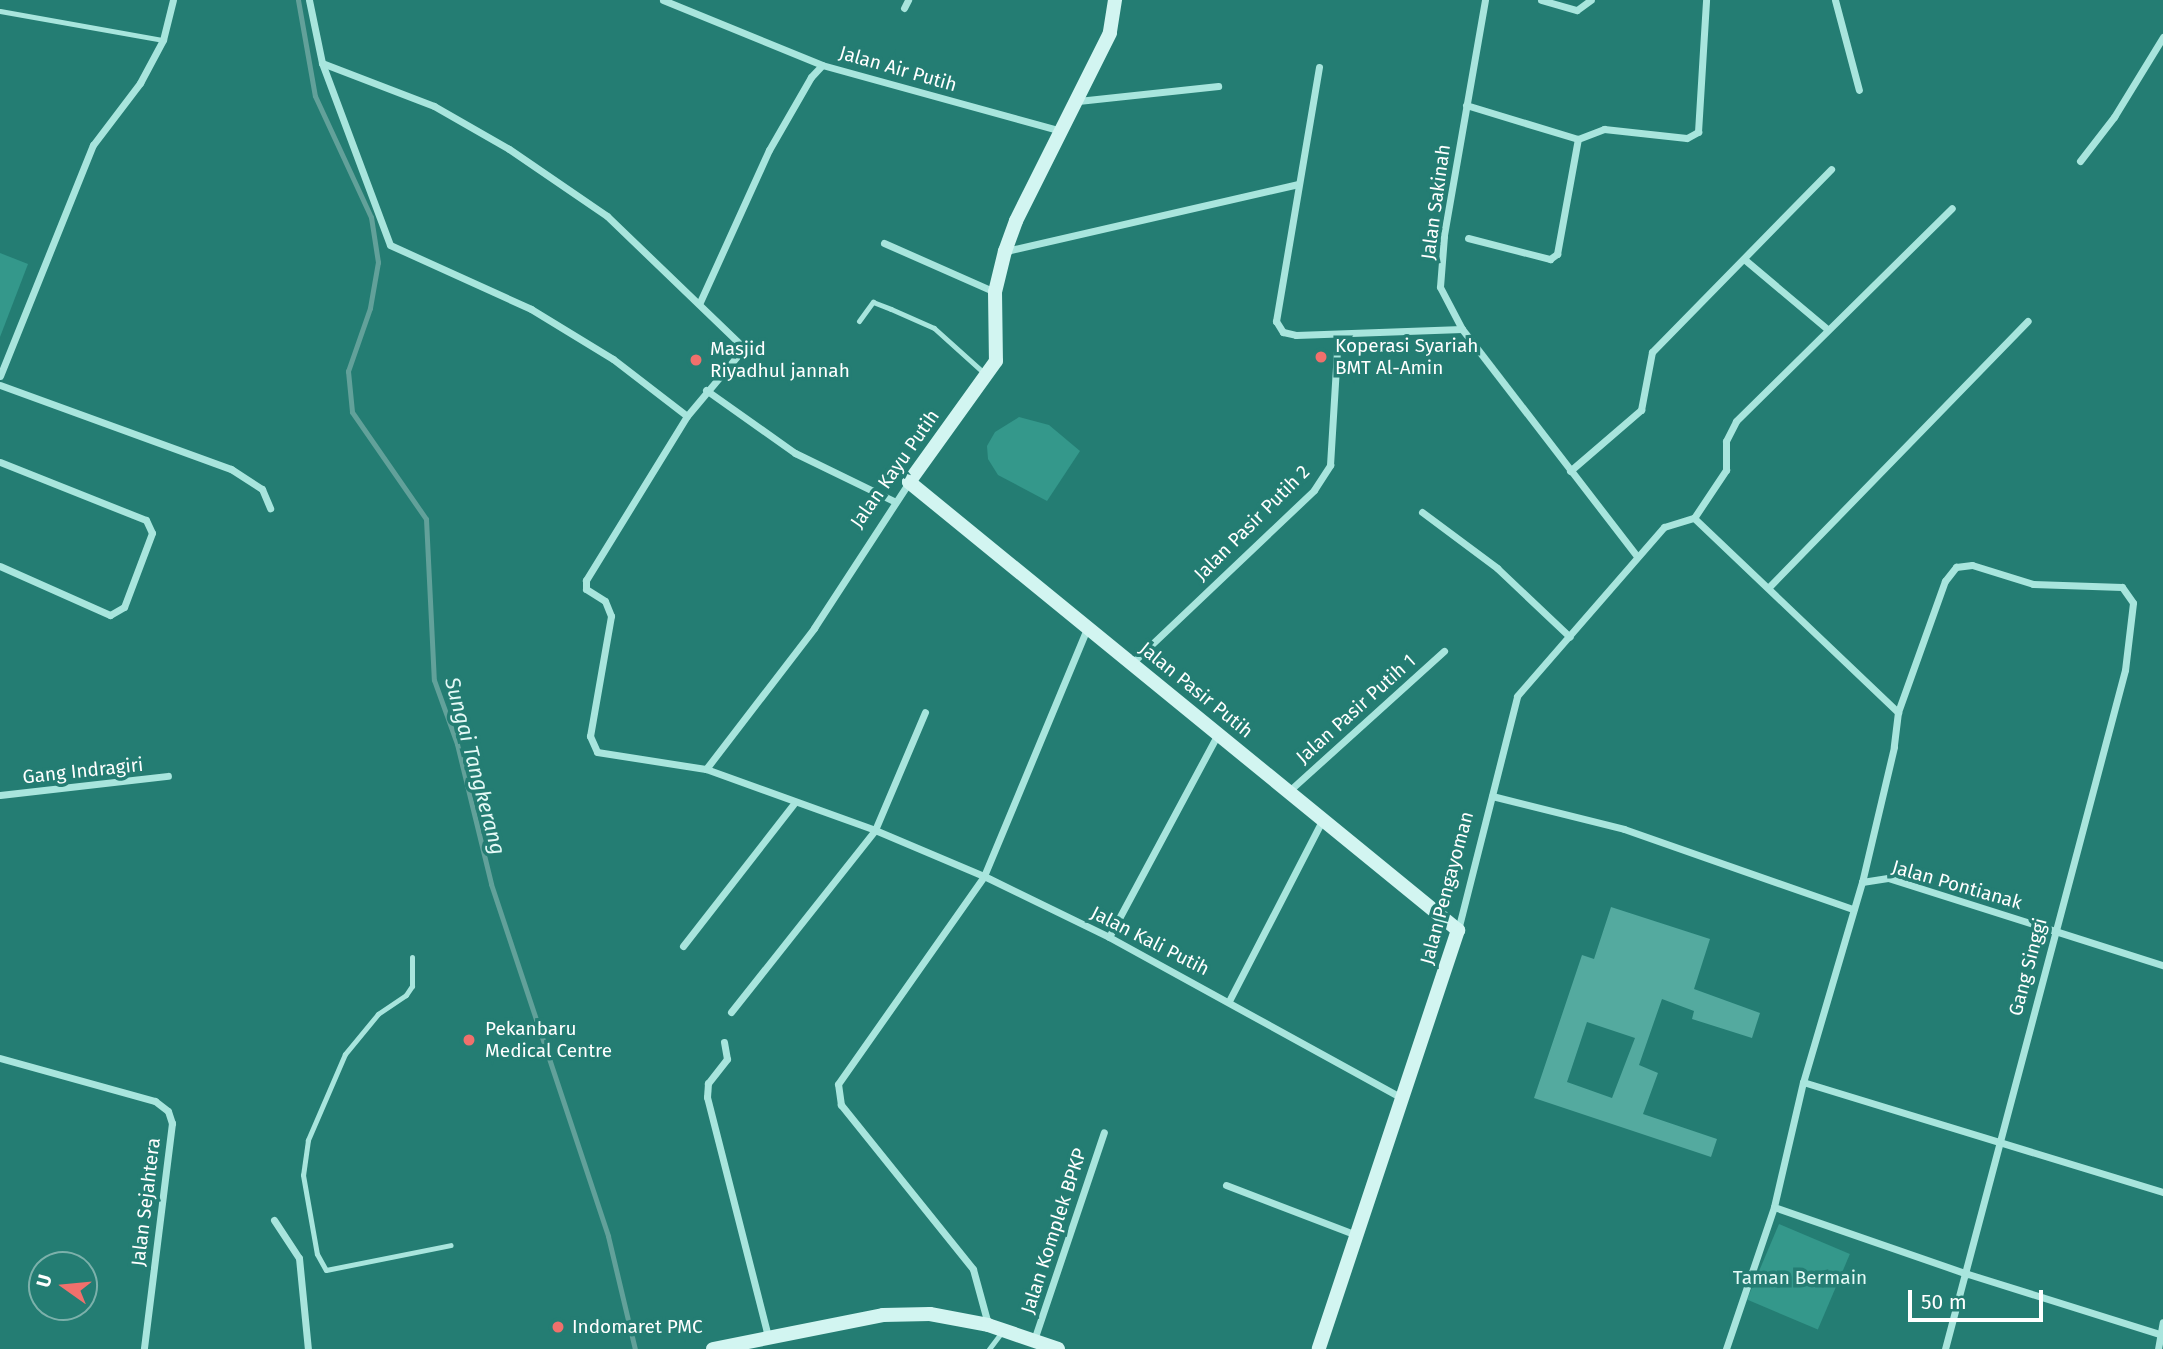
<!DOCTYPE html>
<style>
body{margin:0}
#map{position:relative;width:2163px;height:1349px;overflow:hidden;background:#247d73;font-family:"Fira Sans",sans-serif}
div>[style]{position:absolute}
.green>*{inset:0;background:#34988b;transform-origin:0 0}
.stream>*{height:5px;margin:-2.5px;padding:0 2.5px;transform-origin:2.5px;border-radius:2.5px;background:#62a19a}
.building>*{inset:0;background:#54aa9f}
.lane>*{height:5px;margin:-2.5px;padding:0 2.5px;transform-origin:2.5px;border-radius:2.5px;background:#a8e5dd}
.street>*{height:7px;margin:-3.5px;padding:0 3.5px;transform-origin:3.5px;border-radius:3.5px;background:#a8e5dd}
.secondary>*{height:14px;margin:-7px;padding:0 7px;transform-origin:7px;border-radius:7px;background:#d2f5f1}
.dots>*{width:19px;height:19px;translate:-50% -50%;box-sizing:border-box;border:4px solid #247d73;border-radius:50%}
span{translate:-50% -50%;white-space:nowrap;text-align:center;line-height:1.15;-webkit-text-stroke:7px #247d73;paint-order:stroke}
.street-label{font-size:19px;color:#fff}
.poi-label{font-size:19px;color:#fff}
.left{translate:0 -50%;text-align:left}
.park-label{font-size:19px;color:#e5faf7}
.water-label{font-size:21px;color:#e4f9f6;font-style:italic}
.north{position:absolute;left:28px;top:1251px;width:70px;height:70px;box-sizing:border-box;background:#247d73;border:2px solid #7cb1ab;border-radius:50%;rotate:285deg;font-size:19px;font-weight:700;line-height:28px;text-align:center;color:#fff}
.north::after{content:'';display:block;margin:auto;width:24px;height:32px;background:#f0706c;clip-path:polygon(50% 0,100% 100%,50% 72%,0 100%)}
.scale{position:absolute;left:1908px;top:1290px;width:135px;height:32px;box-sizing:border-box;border:4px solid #fff;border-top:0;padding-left:9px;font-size:21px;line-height:24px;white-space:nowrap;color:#fff;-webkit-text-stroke:5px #247d73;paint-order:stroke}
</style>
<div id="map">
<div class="green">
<div style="clip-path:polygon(0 253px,28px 264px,0 337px)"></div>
<div style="clip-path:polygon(1019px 417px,1049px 425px,1080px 451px,1047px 501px,998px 475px,988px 459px,987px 446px,995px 432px)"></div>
<div style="left:1779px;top:1224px;width:77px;height:82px;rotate:23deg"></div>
</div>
<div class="stream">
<div style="left:298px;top:0;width:97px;rotate:80deg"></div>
<div style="left:315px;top:96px;width:133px;rotate:65.2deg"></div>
<div style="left:371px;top:217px;width:46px;rotate:81.2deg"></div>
<div style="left:378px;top:262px;width:47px;rotate:99.9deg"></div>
<div style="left:370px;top:308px;width:67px;rotate:109.2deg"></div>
<div style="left:348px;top:371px;width:41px;rotate:84.4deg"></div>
<div style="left:352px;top:412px;width:130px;rotate:55.3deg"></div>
<div style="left:426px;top:519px;width:161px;rotate:87.2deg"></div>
<div style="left:434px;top:680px;width:68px;rotate:70.2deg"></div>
<div style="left:457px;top:744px;width:144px;rotate:76.3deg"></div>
<div style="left:491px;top:884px;width:371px;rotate:71.6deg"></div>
<div style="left:608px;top:1236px;width:116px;rotate:76.6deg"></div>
</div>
<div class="building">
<div style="clip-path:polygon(evenodd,1611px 907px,1710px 939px,1694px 989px,1760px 1013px,1752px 1038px,1692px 1019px,1694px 1011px,1662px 999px,1639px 1065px,1658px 1073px,1643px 1114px,1717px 1139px,1711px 1157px,1534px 1098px,1582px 955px,1594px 959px,1611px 907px,1587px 1022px,1635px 1038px,1612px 1098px,1567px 1082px,1587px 1022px)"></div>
</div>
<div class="lane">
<div style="left:0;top:11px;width:166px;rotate:10.1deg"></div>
<div style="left:859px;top:321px;width:24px;rotate:-54deg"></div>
<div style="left:873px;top:302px;width:19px;rotate:21deg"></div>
<div style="left:891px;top:309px;width:47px;rotate:23.8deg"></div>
<div style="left:934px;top:328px;width:69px;rotate:42deg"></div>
<div style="left:412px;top:957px;width:29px;rotate:90deg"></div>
<div style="left:412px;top:986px;width:11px;rotate:124deg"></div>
<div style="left:406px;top:995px;width:34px;rotate:146deg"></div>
<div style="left:378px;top:1014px;width:52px;rotate:129.5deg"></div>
<div style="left:345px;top:1054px;width:94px;rotate:113.3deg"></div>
<div style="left:308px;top:1140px;width:35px;rotate:98deg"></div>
<div style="left:303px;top:1175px;width:80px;rotate:80deg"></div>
<div style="left:317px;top:1254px;width:18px;rotate:61deg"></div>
<div style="left:326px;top:1270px;width:127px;rotate:-11.3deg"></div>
<div style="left:989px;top:1349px;width:21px;rotate:-53deg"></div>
</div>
<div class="street">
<div style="left:309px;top:0;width:64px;rotate:78.3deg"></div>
<div style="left:322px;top:63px;width:194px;rotate:69.5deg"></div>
<div style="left:390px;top:245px;width:155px;rotate:24.4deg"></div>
<div style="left:531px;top:309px;width:96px;rotate:31.4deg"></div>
<div style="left:613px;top:359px;width:93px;rotate:37.6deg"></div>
<div style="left:663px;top:0;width:172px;rotate:22.2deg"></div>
<div style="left:1485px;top:0;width:240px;rotate:99.9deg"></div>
<div style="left:1444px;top:236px;width:51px;rotate:94.5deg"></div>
<div style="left:1440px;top:287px;width:47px;rotate:62.4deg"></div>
<div style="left:1462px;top:329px;width:287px;rotate:52.4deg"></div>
<div style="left:1541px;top:0;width:37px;rotate:16deg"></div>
<div style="left:1577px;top:10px;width:17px;rotate:-36deg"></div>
<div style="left:1835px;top:0;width:93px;rotate:75.1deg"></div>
<div style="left:904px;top:8px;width:9px;rotate:-63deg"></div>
<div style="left:322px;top:63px;width:120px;rotate:21deg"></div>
<div style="left:434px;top:106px;width:86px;rotate:29.8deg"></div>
<div style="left:509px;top:149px;width:119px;rotate:34.4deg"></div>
<div style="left:607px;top:216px;width:190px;rotate:43.9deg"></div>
<div style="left:744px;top:348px;width:89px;rotate:130deg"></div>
<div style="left:687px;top:416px;width:193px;rotate:121.6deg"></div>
<div style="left:586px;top:580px;width:9px;rotate:90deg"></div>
<div style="left:586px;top:589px;width:22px;rotate:32deg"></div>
<div style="left:605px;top:601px;width:16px;rotate:68deg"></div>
<div style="left:611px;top:616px;width:122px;rotate:99.9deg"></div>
<div style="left:590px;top:736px;width:17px;rotate:66deg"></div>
<div style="left:597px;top:752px;width:110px;rotate:8.9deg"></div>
<div style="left:706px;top:769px;width:180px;rotate:19.8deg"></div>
<div style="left:875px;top:830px;width:118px;rotate:22.9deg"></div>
<div style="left:984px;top:876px;width:139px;rotate:26deg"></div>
<div style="left:1109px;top:937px;width:334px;rotate:28.8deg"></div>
<div style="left:1319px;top:67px;width:258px;rotate:99.6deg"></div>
<div style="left:1276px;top:321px;width:13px;rotate:58deg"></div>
<div style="left:1283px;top:332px;width:13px;rotate:13deg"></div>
<div style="left:1296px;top:335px;width:166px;rotate:-2.1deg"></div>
<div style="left:1078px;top:101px;width:141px;rotate:-6.1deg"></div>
<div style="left:1466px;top:105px;width:117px;rotate:16.9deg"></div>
<div style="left:2080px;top:161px;width:56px;rotate:-52.3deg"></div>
<div style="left:2114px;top:117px;width:94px;rotate:-58.5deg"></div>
<div style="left:1468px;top:238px;width:85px;rotate:14.4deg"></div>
<div style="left:1550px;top:259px;width:9px;rotate:-36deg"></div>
<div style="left:1557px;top:254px;width:117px;rotate:-79.7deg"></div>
<div style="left:1578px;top:139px;width:28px;rotate:-21deg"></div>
<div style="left:1604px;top:129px;width:83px;rotate:6.2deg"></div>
<div style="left:1687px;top:138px;width:13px;rotate:-29deg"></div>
<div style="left:1698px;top:132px;width:132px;rotate:-86.5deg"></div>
<div style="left:884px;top:243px;width:121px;rotate:23.8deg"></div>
<div style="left:1006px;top:251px;width:300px;rotate:-12.9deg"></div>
<div style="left:1744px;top:259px;width:107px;rotate:40.1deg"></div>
<div style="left:700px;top:302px;width:167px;rotate:-65.6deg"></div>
<div style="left:769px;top:150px;width:84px;rotate:-60.1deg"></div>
<div style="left:811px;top:77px;width:16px;rotate:-47deg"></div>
<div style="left:822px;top:65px;width:248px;rotate:15.4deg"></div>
<div style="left:0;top:376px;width:249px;rotate:-68.1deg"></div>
<div style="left:93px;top:145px;width:78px;rotate:-52.8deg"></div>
<div style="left:140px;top:83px;width:49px;rotate:-61.9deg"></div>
<div style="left:163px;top:40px;width:41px;rotate:-76deg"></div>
<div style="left:0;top:385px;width:246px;rotate:20deg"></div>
<div style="left:231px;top:469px;width:37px;rotate:33deg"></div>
<div style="left:262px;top:489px;width:21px;rotate:67deg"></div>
<div style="left:706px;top:390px;width:109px;rotate:35.3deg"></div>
<div style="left:795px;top:453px;width:110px;rotate:25.9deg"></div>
<div style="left:0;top:462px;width:157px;rotate:21.7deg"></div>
<div style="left:146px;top:520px;width:14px;rotate:65deg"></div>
<div style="left:152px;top:533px;width:79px;rotate:110.7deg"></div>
<div style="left:124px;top:607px;width:16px;rotate:150deg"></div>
<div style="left:110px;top:615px;width:120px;rotate:-156deg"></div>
<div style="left:1570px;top:471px;width:94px;rotate:-40.7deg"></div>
<div style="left:1641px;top:410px;width:59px;rotate:-79.3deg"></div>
<div style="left:1652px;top:352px;width:256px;rotate:-45.6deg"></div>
<div style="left:1422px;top:512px;width:94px;rotate:36.7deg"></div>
<div style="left:1497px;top:568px;width:100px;rotate:43.4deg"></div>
<div style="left:1694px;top:518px;width:58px;rotate:-56.3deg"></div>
<div style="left:1726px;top:470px;width:29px;rotate:-90deg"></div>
<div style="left:1726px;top:441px;width:22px;rotate:-63deg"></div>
<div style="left:1736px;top:421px;width:303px;rotate:-44.6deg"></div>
<div style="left:1769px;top:587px;width:371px;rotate:-45.8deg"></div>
<div style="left:1132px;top:663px;width:251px;rotate:-43.5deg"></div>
<div style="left:1314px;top:490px;width:30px;rotate:-57deg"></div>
<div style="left:1330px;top:465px;width:129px;rotate:-86.5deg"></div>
<div style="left:1898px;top:712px;width:139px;rotate:-70.3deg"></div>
<div style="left:1945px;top:581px;width:18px;rotate:-52deg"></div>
<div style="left:1956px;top:567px;width:16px;rotate:-7deg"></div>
<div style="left:1972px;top:565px;width:64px;rotate:17.3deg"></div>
<div style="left:2033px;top:584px;width:89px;rotate:1.9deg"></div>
<div style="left:2122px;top:587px;width:19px;rotate:55deg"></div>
<div style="left:2133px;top:603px;width:67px;rotate:96.8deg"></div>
<div style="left:2125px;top:670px;width:702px;rotate:104.85deg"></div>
<div style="left:706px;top:769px;width:178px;rotate:-52.5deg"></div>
<div style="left:814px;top:628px;width:174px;rotate:-56.9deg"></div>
<div style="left:1289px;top:791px;width:209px;rotate:-42.1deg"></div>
<div style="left:0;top:795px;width:169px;rotate:-6.5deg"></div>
<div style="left:1492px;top:796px;width:136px;rotate:14deg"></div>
<div style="left:1624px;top:829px;width:243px;rotate:19.3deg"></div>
<div style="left:1862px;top:882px;width:26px;rotate:-9deg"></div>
<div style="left:1888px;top:878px;width:288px;rotate:17.6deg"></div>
<div style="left:1458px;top:930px;width:241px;rotate:-75.8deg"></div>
<div style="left:1517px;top:696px;width:224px;rotate:-49deg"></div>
<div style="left:1664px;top:527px;width:31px;rotate:-17deg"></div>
<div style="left:1694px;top:518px;width:282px;rotate:43.6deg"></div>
<div style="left:1898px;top:712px;width:35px;rotate:97deg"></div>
<div style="left:1894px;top:747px;width:139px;rotate:103.3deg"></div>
<div style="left:1862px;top:882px;width:209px;rotate:106.4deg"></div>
<div style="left:1803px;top:1082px;width:128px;rotate:103.1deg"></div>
<div style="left:1774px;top:1207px;width:150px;rotate:108.7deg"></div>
<div style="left:1109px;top:937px;width:230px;rotate:-61.8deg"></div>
<div style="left:683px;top:946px;width:182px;rotate:-52.1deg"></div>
<div style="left:1229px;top:1001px;width:203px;rotate:-62.7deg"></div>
<div style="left:731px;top:1012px;width:232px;rotate:-51.6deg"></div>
<div style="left:875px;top:830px;width:128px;rotate:-67deg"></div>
<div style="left:724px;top:1042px;width:17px;rotate:80deg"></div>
<div style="left:727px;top:1059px;width:31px;rotate:128deg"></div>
<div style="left:708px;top:1083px;width:14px;rotate:94deg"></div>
<div style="left:707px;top:1097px;width:248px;rotate:75.7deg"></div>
<div style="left:0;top:1058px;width:161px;rotate:15.5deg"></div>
<div style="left:155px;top:1101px;width:16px;rotate:38deg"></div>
<div style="left:168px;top:1111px;width:13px;rotate:72deg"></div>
<div style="left:172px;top:1123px;width:228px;rotate:97.1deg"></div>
<div style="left:1803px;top:1082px;width:376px;rotate:17deg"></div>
<div style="left:1226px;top:1185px;width:139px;rotate:21deg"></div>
<div style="left:1774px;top:1207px;width:205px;rotate:19.1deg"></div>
<div style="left:1968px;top:1274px;width:201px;rotate:17.4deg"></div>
<div style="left:274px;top:1220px;width:45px;rotate:56.7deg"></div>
<div style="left:299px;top:1258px;width:91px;rotate:84.4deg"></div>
<div style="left:988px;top:1324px;width:57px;rotate:-105.3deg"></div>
<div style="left:973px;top:1269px;width:211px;rotate:-128.8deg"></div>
<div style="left:841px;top:1105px;width:21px;rotate:-98deg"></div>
<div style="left:838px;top:1084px;width:254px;rotate:-54.9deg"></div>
<div style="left:984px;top:876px;width:269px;rotate:-67.4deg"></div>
<div style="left:1034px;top:1340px;width:219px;rotate:-71.4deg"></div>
<div style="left:2158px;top:1349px;width:27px;rotate:-80deg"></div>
</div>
<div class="secondary">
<div style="left:1115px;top:0;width:33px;rotate:99deg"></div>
<div style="left:1110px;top:33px;width:210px;rotate:116.6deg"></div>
<div style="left:1016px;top:221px;width:32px;rotate:110deg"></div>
<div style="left:1005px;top:251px;width:42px;rotate:103.7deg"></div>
<div style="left:995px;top:292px;width:69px;rotate:89.2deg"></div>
<div style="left:996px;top:361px;width:149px;rotate:125.7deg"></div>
<div style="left:909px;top:482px;width:709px;rotate:39.22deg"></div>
<div style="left:1458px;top:930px;width:441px;rotate:108.4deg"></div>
<div style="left:713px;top:1349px;width:173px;rotate:-11.3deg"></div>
<div style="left:883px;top:1315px;width:47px;rotate:-1.2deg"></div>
<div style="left:930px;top:1314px;width:59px;rotate:10.7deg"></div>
<div style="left:988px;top:1325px;width:74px;rotate:18.9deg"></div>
</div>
<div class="dots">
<div style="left:1321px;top:357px;background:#f0706c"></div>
<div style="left:696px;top:360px;background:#f0706c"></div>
<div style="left:469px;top:1040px;background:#f0706c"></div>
<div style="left:558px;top:1327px;background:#f0706c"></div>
</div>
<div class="street-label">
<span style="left:898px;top:69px;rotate:16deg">Jalan Air Putih</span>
<span style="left:1436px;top:202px;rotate:-82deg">Jalan Sakinah</span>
<span style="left:895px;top:469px;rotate:-55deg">Jalan Kayu Putih</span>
<span style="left:1252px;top:523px;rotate:-45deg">Jalan Pasir Putih 2</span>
<span style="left:1196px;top:690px;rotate:39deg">Jalan Pasir Putih</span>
<span style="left:1356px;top:709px;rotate:-42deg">Jalan Pasir Putih 1</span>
<span style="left:83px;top:771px;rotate:-6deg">Gang Indragiri</span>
<span style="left:1957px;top:885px;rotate:16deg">Jalan Pontianak</span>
<span style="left:1447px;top:888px;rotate:-75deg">Jalan Pengayoman</span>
<span style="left:1150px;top:941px;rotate:27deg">Jalan Kali Putih</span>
<span style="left:2028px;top:967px;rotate:-75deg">Gang Singgi</span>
<span style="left:146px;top:1202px;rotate:-83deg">Jalan Sejahtera</span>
<span style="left:1054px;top:1231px;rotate:-72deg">Jalan Komplek BPKP</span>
</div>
<div class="poi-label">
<span class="left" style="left:1335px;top:357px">Koperasi Syariah<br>BMT Al-Amin</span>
<span class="left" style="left:710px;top:360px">Masjid<br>Riyadhul jannah</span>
<span class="left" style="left:485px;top:1040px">Pekanbaru<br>Medical Centre</span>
<span class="left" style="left:572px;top:1327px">Indomaret PMC</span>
</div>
<div class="park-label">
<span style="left:1800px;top:1278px">Taman Bermain</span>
</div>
<div class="water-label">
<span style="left:475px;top:766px;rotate:75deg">Sungai Tangkerang</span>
</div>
<div class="north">U</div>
<div class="scale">50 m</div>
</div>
